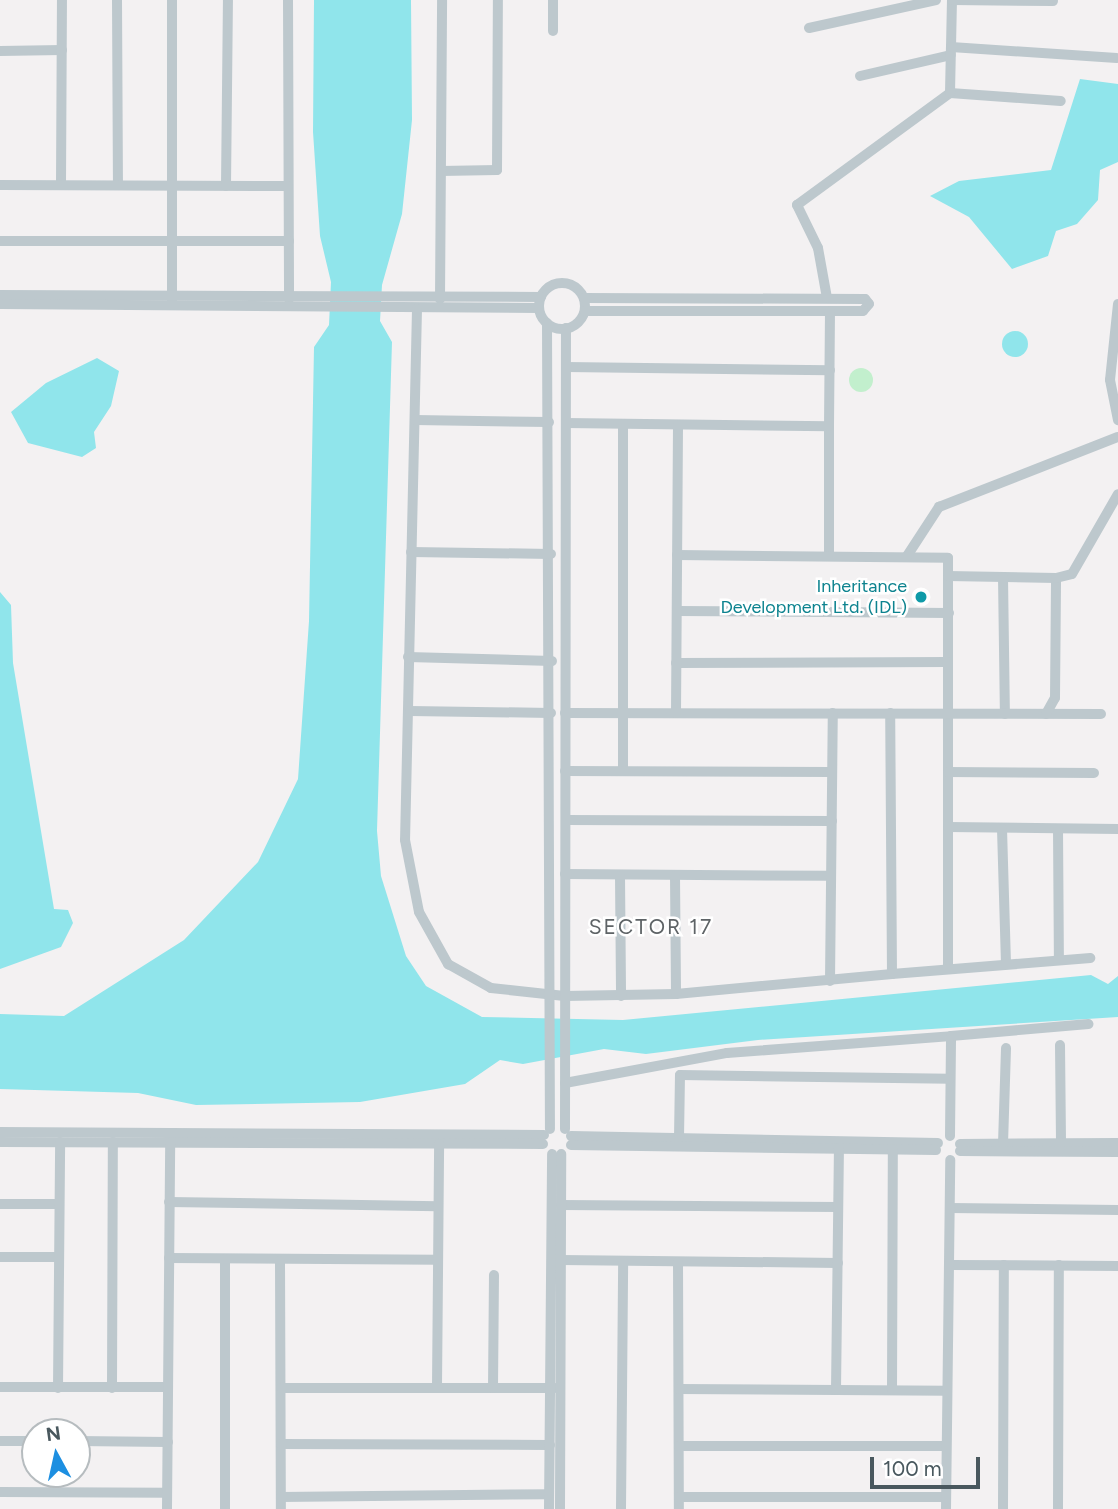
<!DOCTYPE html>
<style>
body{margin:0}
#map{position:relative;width:1118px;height:1509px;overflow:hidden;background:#f3f1f2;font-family:Figtree,sans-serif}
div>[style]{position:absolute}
.green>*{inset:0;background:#c2efcd}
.round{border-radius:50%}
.water>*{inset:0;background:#90e5eb}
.minor>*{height:10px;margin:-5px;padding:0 5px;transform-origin:5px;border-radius:5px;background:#bdc8cd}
.minor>.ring{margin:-5px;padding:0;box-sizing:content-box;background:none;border:10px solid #bdc8cd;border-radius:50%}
.dots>*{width:19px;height:19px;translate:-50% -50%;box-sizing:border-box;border:4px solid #fff;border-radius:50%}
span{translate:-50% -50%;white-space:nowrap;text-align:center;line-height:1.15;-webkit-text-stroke:5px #fff;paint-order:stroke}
.culture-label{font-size:18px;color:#0d838f}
.right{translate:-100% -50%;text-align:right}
.quarter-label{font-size:21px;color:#5e6366;letter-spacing:2px}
.north{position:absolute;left:21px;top:1418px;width:70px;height:70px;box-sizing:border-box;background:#fff;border:2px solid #b6bcbf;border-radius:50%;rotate:352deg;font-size:19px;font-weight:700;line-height:28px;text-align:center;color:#49585e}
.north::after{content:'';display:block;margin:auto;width:24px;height:32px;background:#1d8fe1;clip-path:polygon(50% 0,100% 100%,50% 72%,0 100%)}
.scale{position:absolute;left:870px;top:1457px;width:110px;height:32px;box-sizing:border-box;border:4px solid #49585e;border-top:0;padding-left:9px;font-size:21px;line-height:24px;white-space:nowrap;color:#49585e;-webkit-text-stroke:5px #fff;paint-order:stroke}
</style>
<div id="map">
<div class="green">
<div class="round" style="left:849px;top:368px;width:24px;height:24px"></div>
</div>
<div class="water">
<div style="clip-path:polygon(314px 0,411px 0,412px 120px,402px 214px,382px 285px,380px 321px,392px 342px,377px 831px,381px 876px,406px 956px,426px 986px,482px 1017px,623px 1020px,1091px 975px,1108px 984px,1118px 976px,1118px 1017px,758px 1040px,646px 1054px,604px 1049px,523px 1064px,500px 1060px,465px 1084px,360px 1102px,196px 1105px,138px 1093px,0 1089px,0 1014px,64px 1016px,184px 940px,258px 862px,298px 779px,309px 621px,314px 347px,329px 325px,331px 282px,320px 236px,313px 132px)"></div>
<div style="clip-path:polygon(1080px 79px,1118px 84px,1118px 162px,1100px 170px,1098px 200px,1077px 224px,1056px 231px,1048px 256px,1012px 269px,969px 217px,930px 196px,959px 181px,1051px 170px)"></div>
<div class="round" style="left:1002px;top:331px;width:26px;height:26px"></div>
<div style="clip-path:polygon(97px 358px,119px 371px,111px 406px,94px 432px,96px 448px,82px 457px,28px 443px,11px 412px,46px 383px)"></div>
<div style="clip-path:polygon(0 592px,11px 605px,13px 663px,54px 909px,68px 910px,73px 923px,61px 947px,0 969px)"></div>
</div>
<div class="minor">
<div style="left:117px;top:0;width:185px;rotate:89.7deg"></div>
<div style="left:288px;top:0;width:299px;rotate:89.8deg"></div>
<div style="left:553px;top:0;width:31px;rotate:90deg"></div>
<div style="left:809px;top:28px;width:130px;rotate:-12.4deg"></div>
<div style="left:951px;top:47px;width:47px;rotate:-88.8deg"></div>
<div style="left:952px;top:0;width:101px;rotate:0.6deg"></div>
<div style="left:0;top:51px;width:62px;rotate:-0.9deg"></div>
<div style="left:860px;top:76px;width:93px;rotate:-13deg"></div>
<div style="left:950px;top:93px;width:111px;rotate:4.1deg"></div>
<div style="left:441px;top:171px;width:56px;rotate:-1deg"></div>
<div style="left:497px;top:170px;width:170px;rotate:-89.7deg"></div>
<div style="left:61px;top:184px;width:184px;rotate:-89.7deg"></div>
<div style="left:0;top:185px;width:288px;rotate:0.2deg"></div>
<div style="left:226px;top:186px;width:186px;rotate:-89.4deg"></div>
<div style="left:0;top:241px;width:289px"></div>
<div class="ring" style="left:539px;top:283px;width:36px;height:36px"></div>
<div style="left:0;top:295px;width:541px;rotate:0.21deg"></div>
<div style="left:584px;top:298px;width:281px;rotate:0.2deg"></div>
<div style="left:865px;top:299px;width:6px;rotate:51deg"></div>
<div style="left:869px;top:304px;width:9px;rotate:131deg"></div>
<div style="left:863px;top:311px;width:278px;rotate:180deg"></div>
<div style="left:827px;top:298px;width:51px;rotate:-100.2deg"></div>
<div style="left:818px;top:248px;width:48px;rotate:-116deg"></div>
<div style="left:797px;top:205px;width:190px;rotate:-36.2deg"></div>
<div style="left:950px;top:93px;width:46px;rotate:-88.8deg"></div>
<div style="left:951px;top:47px;width:166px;rotate:3.8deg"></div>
<div style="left:440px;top:299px;width:299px;rotate:-89.6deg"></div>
<div style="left:0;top:304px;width:539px;rotate:0.43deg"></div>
<div style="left:1118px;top:304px;width:76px;rotate:96deg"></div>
<div style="left:1110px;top:380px;width:41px;rotate:78.7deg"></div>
<div style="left:172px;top:305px;width:305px;rotate:-90deg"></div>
<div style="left:417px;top:309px;width:531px;rotate:91.29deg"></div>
<div style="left:405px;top:840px;width:73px;rotate:79deg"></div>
<div style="left:419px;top:912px;width:60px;rotate:60.9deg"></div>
<div style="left:448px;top:964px;width:49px;rotate:29.2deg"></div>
<div style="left:491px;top:988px;width:74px;rotate:6.2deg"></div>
<div style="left:565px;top:996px;width:111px;rotate:-1deg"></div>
<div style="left:676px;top:994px;width:217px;rotate:-5.3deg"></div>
<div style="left:892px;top:974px;width:261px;rotate:-90.4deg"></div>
<div style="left:547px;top:323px;width:806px;rotate:89.79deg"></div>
<div style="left:566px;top:367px;width:264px;rotate:0.7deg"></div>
<div style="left:415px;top:420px;width:134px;rotate:0.9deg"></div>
<div style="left:566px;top:423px;width:263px;rotate:0.7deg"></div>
<div style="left:829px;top:426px;width:129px;rotate:90deg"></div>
<div style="left:829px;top:426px;width:115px;rotate:-89.5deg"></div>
<div style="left:411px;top:552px;width:140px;rotate:0.8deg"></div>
<div style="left:677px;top:555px;width:271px;rotate:0.6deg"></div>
<div style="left:948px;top:558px;width:410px;rotate:90deg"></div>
<div style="left:907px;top:556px;width:59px;rotate:-56.9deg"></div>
<div style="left:939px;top:507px;width:192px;rotate:-21.4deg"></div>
<div style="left:948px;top:576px;width:108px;rotate:1.1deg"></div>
<div style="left:1003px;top:577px;width:137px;rotate:89.2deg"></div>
<div style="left:677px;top:611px;width:272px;rotate:0.4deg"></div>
<div style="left:408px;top:657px;width:144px;rotate:1.6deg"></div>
<div style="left:676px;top:663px;width:272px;rotate:-0.2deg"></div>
<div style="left:410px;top:711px;width:141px;rotate:0.8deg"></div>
<div style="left:565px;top:713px;width:536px;rotate:0.11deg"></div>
<div style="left:676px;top:713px;width:288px;rotate:-89.6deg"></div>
<div style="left:1046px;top:714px;width:18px;rotate:-61deg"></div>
<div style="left:1055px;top:698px;width:120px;rotate:-89.5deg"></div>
<div style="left:1056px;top:578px;width:16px;rotate:-14deg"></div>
<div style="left:1072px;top:574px;width:92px;rotate:-60.1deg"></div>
<div style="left:623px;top:770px;width:346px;rotate:-90deg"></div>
<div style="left:565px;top:771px;width:267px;rotate:0.2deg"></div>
<div style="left:948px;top:772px;width:146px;rotate:0.4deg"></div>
<div style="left:566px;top:820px;width:266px;rotate:0.2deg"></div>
<div style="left:948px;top:827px;width:170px;rotate:0.7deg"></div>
<div style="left:1002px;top:829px;width:135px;rotate:88.3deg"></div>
<div style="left:1058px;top:829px;width:131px;rotate:89.6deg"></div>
<div style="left:565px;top:874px;width:266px;rotate:0.4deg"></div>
<div style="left:620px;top:876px;width:120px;rotate:89.5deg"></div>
<div style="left:675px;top:876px;width:118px;rotate:89.5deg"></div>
<div style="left:892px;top:974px;width:199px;rotate:-4.6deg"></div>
<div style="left:830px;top:981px;width:268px;rotate:-89.4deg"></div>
<div style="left:1060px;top:1045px;width:98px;rotate:89.4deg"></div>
<div style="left:565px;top:1083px;width:165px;rotate:-10.5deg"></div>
<div style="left:727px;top:1053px;width:225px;rotate:-4.3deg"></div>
<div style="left:565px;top:1129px;width:801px;rotate:-89.93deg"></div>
<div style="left:0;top:1132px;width:544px;rotate:0.32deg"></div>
<div style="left:571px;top:1136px;width:367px;rotate:1.1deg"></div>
<div style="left:950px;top:1136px;width:100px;rotate:-89.4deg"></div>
<div style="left:951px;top:1036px;width:138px;rotate:-5deg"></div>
<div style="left:679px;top:1138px;width:63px;rotate:-89.1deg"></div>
<div style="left:680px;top:1075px;width:270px;rotate:0.8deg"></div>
<div style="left:0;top:1142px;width:543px;rotate:0.21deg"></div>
<div style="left:960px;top:1144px;width:158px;rotate:-0.4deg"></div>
<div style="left:1003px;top:1144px;width:96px;rotate:-88.2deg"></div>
<div style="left:571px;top:1145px;width:365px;rotate:0.8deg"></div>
<div style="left:960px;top:1151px;width:158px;rotate:0.4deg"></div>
<div style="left:169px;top:1202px;width:269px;rotate:0.9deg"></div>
<div style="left:0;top:1204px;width:59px"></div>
<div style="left:561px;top:1205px;width:277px;rotate:0.4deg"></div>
<div style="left:950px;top:1208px;width:168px;rotate:0.7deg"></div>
<div style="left:0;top:1257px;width:59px"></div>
<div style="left:169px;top:1258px;width:268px;rotate:0.4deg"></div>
<div style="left:561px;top:1260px;width:277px;rotate:0.6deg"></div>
<div style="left:280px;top:1261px;width:248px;rotate:89.8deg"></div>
<div style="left:678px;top:1262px;width:247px;rotate:89.8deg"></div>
<div style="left:949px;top:1265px;width:169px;rotate:0.3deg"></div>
<div style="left:0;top:1387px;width:168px"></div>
<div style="left:437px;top:1387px;width:243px;rotate:-89.5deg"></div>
<div style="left:58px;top:1388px;width:246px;rotate:-89.5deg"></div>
<div style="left:112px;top:1388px;width:246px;rotate:-89.8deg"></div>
<div style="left:282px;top:1388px;width:273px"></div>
<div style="left:493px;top:1388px;width:113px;rotate:-89.5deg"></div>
<div style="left:679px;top:1389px;width:268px;rotate:0.4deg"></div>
<div style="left:836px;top:1390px;width:242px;rotate:-89.3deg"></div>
<div style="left:892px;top:1390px;width:241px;rotate:-89.8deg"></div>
<div style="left:0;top:1441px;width:35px"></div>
<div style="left:77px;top:1441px;width:91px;rotate:0.6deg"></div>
<div style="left:281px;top:1444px;width:269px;rotate:0.2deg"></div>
<div style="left:679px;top:1446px;width:267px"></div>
<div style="left:0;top:1492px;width:167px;rotate:0.3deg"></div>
<div style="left:281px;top:1497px;width:268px;rotate:-0.6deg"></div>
<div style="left:679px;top:1497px;width:267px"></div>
<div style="left:167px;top:1509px;width:366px;rotate:-89.5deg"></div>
<div style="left:225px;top:1509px;width:250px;rotate:-90deg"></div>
<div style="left:549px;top:1509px;width:355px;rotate:-89.5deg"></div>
<div style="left:560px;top:1509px;width:355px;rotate:-89.8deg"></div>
<div style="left:621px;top:1509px;width:248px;rotate:-89.5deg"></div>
<div style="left:946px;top:1509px;width:349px;rotate:-89.3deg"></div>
<div style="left:1003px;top:1509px;width:244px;rotate:-89.8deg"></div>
<div style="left:1058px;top:1509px;width:244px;rotate:-89.8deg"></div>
</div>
<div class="dots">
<div style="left:921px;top:597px;background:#0f9aa8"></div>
</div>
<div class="culture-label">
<span class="right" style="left:907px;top:597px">Inheritance<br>Development Ltd. (IDL)</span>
</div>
<div class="quarter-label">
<span style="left:651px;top:927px">SECTOR 17</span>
</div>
<div class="north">N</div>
<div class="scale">100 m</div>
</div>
